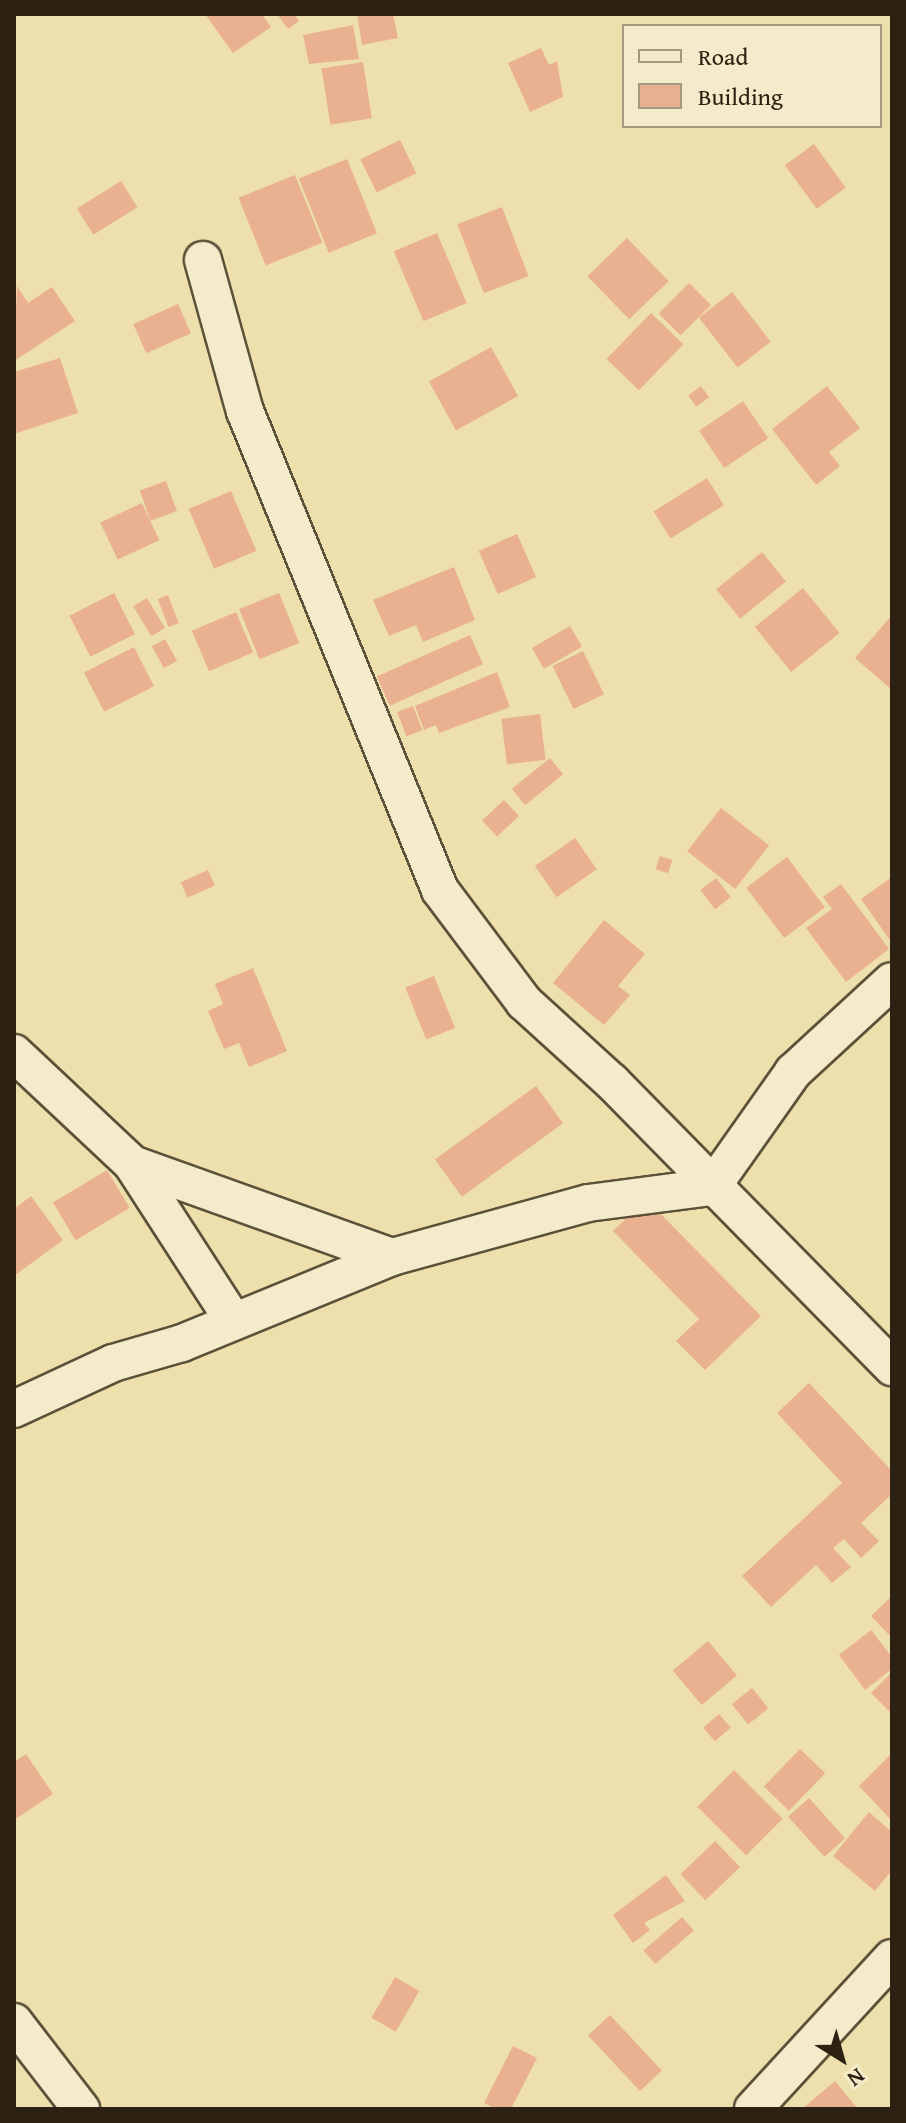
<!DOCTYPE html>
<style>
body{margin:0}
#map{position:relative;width:906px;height:2123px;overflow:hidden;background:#eee0ad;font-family:"Gentium Book Plus",serif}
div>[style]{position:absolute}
.building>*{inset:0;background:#e9b190;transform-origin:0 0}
.roads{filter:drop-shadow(2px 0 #5c5139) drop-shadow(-2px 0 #5c5139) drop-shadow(0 2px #5c5139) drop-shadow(0 -2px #5c5139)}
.minor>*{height:36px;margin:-18px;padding:0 18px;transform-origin:18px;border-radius:18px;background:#f4ebca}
span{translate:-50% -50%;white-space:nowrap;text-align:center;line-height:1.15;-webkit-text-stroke:6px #f4ebca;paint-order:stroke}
.frame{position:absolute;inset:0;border:16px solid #2c2112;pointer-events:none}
.legend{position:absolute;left:622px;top:24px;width:260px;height:104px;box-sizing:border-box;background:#f4ebca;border:2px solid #a49a80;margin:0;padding:10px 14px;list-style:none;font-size:24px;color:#2c2112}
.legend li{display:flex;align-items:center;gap:16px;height:40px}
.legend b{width:40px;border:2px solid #a49a80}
.north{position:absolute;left:802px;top:2019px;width:80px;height:80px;-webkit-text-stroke:6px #f4ebca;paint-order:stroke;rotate:143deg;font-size:22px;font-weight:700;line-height:32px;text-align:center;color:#2c2112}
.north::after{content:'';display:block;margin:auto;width:28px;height:36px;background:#2c2112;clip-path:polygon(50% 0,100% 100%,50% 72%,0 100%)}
</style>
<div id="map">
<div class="building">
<div style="clip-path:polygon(205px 14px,262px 14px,271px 27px,233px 53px)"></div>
<div style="clip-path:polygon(277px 14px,294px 14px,299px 21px,288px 29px)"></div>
<div style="clip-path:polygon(357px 14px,393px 14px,398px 38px,362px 45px)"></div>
<div style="clip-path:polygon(353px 25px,359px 59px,309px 64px,303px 35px)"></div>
<div style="clip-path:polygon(541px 48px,549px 65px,557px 61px,563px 97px,530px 112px,508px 63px)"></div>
<div style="left:363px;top:62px;width:57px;height:42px;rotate:81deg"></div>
<div style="left:400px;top:140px;width:37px;height:44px;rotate:64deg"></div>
<div style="left:814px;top:144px;width:54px;height:36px;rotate:54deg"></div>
<div style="left:347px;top:159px;width:80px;height:52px;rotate:68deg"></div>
<div style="left:295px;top:175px;width:73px;height:61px;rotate:68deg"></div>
<div style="left:121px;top:181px;width:31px;height:52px;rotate:58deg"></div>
<div style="left:502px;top:207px;width:74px;height:48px;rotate:69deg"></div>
<div style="left:437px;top:233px;width:76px;height:47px;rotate:67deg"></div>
<div style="left:627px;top:238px;width:60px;height:55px;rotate:46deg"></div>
<div style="left:689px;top:283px;width:31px;height:43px;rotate:45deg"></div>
<div style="clip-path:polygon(17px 286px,28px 303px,52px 287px,75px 321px,14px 361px)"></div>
<div style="left:732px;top:292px;width:63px;height:42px;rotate:52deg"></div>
<div style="left:178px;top:304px;width:32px;height:49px;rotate:66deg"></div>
<div style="left:651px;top:313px;width:45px;height:64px;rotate:44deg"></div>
<div style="left:491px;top:347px;width:56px;height:71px;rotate:61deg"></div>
<div style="clip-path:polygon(60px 358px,78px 413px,14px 434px,14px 372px)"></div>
<div style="left:701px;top:386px;width:14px;height:16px;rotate:54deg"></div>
<div style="clip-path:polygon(827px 386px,860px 428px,829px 452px,840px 466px,816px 485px,772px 429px)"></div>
<div style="left:743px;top:401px;width:45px;height:53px;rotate:56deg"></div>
<div style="left:707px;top:478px;width:32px;height:63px;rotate:58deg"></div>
<div style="left:166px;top:481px;width:32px;height:28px;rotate:70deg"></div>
<div style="left:231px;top:491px;width:65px;height:46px;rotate:67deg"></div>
<div style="left:142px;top:503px;width:41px;height:46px;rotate:65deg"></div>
<div style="left:517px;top:534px;width:47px;height:42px;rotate:66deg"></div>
<div style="left:762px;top:552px;width:38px;height:59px;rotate:51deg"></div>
<div style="clip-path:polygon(454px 567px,475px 620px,423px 642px,416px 625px,389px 636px,373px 600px)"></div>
<div style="left:803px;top:588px;width:58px;height:62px;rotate:51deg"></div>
<div style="left:114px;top:593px;width:46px;height:50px;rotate:63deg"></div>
<div style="left:279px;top:593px;width:54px;height:43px;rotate:68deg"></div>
<div style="left:168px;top:595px;width:30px;height:11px;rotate:69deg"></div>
<div style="left:147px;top:598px;width:35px;height:16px;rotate:59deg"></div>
<div style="left:236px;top:612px;width:44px;height:48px;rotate:67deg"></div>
<div style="clip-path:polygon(892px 615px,892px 690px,855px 658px)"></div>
<div style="left:570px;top:626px;width:24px;height:44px;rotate:60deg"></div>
<div style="left:470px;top:635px;width:32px;height:102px;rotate:66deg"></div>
<div style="left:165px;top:639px;width:25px;height:15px;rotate:61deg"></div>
<div style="left:134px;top:647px;width:44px;height:56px;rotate:63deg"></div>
<div style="left:583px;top:651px;width:48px;height:34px;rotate:64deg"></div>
<div style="clip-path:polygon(497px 672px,510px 707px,439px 733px,436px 725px,424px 730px,415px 706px)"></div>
<div style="left:413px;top:706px;width:26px;height:17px;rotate:69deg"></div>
<div style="left:540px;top:714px;width:46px;height:39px;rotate:83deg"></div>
<div style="left:550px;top:758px;width:21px;height:49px;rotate:51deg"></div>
<div style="left:504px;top:800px;width:22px;height:30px;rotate:47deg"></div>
<div style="left:721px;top:808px;width:61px;height:55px;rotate:38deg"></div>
<div style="left:575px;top:838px;width:38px;height:49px;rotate:55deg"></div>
<div style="left:660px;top:856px;width:13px;height:14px;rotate:18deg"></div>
<div style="left:787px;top:857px;width:63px;height:51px;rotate:53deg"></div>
<div style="left:208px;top:870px;width:17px;height:30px;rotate:66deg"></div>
<div style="clip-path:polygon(892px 877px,892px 937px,889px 939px,861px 899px)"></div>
<div style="left:716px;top:878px;width:24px;height:20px;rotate:52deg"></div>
<div style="clip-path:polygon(841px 884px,889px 949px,846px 982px,806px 928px,832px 909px,823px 897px)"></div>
<div style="clip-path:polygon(604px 920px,645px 954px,618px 986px,630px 995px,604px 1025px,553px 983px)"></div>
<div style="clip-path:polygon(253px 968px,287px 1051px,249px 1067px,239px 1043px,224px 1049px,208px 1011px,223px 1004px,215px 984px)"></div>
<div style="left:434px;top:976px;width:56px;height:31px;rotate:68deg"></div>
<div style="left:536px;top:1086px;width:46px;height:125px;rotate:54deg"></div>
<div style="left:107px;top:1170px;width:44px;height:63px;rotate:59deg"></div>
<div style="clip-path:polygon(31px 1196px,63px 1240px,14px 1276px,14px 1209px)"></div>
<div style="clip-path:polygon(646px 1199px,761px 1316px,705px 1370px,676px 1341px,699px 1319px,613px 1231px)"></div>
<div style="clip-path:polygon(809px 1383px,892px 1471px,892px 1494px,861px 1523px,879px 1541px,861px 1558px,844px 1539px,833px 1548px,851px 1567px,832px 1583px,816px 1565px,771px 1607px,742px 1576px,842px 1483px,777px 1413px)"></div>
<div style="clip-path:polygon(892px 1596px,892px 1638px,871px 1616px)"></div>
<div style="clip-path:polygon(871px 1630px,892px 1657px,892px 1669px,865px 1690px,839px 1655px)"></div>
<div style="left:708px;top:1641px;width:45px;height:46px;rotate:50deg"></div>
<div style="clip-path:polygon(892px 1672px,892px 1714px,871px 1693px)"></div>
<div style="left:752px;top:1688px;width:26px;height:26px;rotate:51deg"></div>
<div style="left:719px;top:1714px;width:18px;height:21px;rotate:49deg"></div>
<div style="left:800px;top:1749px;width:35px;height:52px;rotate:44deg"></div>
<div style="clip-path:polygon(892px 1753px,892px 1821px,859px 1786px)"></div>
<div style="clip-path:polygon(26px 1754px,53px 1794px,14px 1820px,14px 1762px)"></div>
<div style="left:734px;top:1770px;width:69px;height:52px;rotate:45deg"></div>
<div style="left:809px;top:1798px;width:54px;height:28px;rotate:48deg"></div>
<div style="clip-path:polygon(869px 1812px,892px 1832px,892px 1870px,875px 1891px,833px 1856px)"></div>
<div style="left:715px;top:1841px;width:36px;height:48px;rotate:46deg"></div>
<div style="clip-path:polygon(666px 1875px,685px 1901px,644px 1923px,650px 1930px,633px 1943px,613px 1915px)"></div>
<div style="left:682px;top:1917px;width:18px;height:51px;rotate:49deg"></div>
<div style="left:395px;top:1977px;width:28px;height:47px;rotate:30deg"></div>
<div style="left:610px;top:2015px;width:76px;height:30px;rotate:47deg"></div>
<div style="clip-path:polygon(513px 2046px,537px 2058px,511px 2109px,496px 2109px,484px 2103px)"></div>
<div style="clip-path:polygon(835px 2081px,858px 2109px,802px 2109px)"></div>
</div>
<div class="roads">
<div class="minor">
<div style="left:203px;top:260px;width:157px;rotate:74.5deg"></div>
<div style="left:245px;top:411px;width:517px;rotate:67.85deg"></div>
<div style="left:440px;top:890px;width:140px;rotate:53.1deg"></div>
<div style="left:524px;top:1002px;width:119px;rotate:42.3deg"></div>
<div style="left:612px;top:1082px;width:400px;rotate:45.5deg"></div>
<div style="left:14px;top:1053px;width:162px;rotate:43.2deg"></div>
<div style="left:132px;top:1164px;width:186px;rotate:57.1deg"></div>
<div style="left:132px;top:1164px;width:276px;rotate:19.7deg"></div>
<div style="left:14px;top:1409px;width:109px;rotate:-24.9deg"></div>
<div style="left:113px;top:1363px;width:72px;rotate:-16.2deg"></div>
<div style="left:182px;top:1343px;width:227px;rotate:-22.3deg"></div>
<div style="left:392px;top:1257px;width:203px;rotate:-15.4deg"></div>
<div style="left:588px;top:1203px;width:125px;rotate:-7.4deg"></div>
<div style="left:712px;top:1187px;width:141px;rotate:-54.8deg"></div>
<div style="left:793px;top:1072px;width:134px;rotate:-42.6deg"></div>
<div style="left:14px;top:2022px;width:110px;rotate:52.4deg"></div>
<div style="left:753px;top:2109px;width:205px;rotate:-47.4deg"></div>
</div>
</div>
<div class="frame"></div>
<ul class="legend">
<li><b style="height:10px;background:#f4ebca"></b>Road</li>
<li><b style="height:22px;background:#e9b190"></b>Building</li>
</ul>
<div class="north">N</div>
</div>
